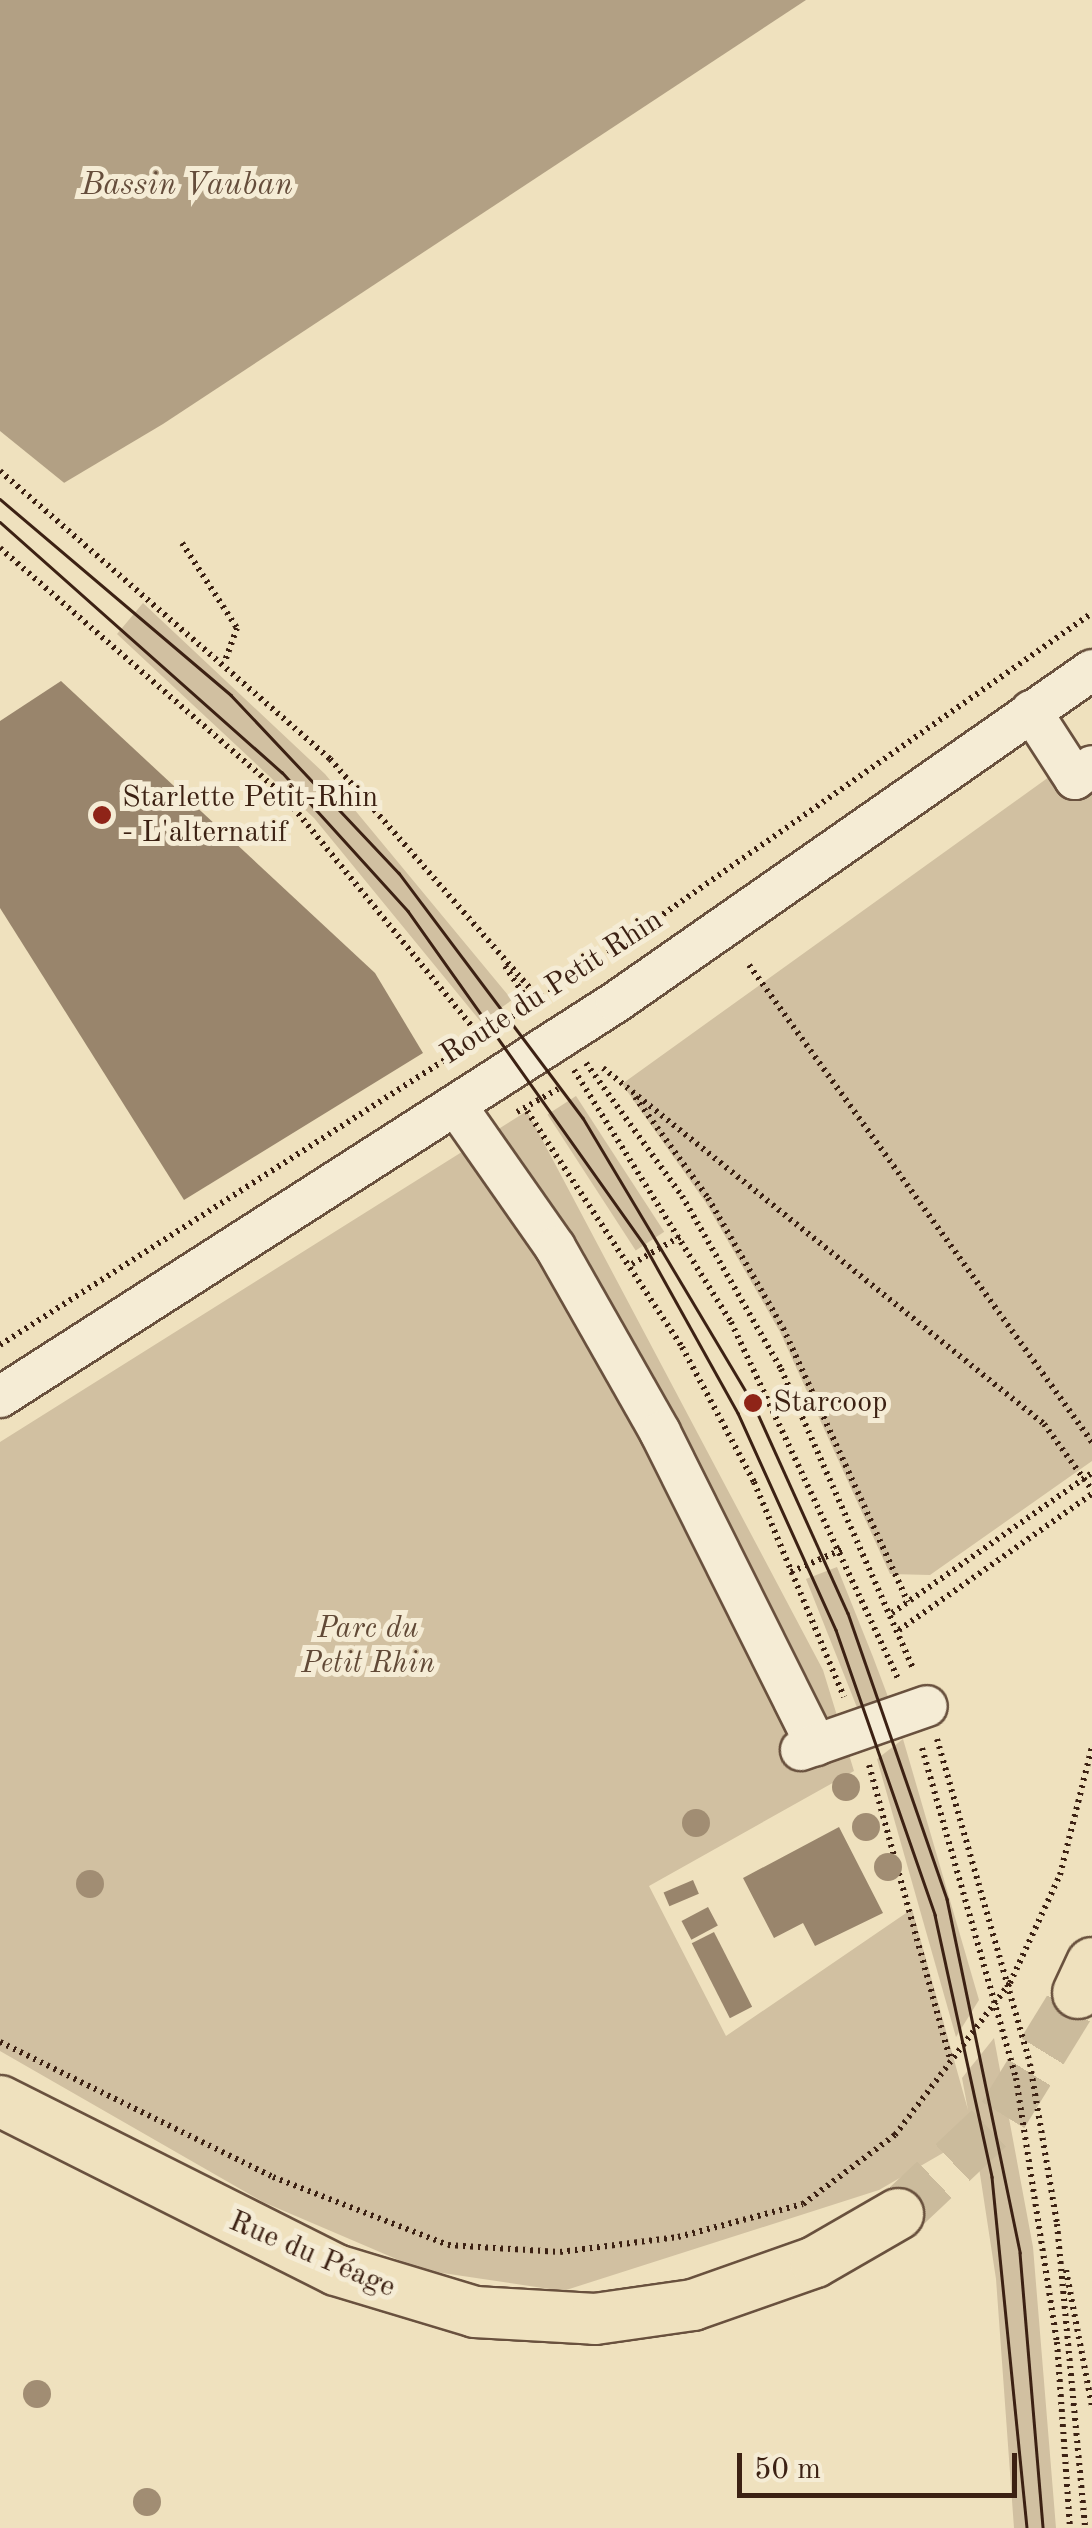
<!DOCTYPE html>
<meta charset="utf-8">
<style>
body{margin:0}
#map{position:relative;width:1092px;height:2528px;overflow:hidden;background:#efe1be;font-family:"Old Standard TT",serif}
div>[style]{position:absolute}
.green>*{inset:0;background:#d1c0a1;transform-origin:0 0}
.water>*{inset:0;background:#b2a084}
.pier>*{inset:0;background:#efe1be}
.building>*{inset:0;background:#99856c;transform-origin:0 0}
.major-tunnel>*{height:50px;margin-top:-25px;transform-origin:0;background:repeating-linear-gradient(90deg,#cbbb9c 0 50px,transparent 0 75px)}
.path>*{height:6px;margin-top:-3px;transform-origin:0;background:repeating-linear-gradient(90deg,#3c2113 0 2.5px,transparent 0 7.5px)}
.roads{filter:drop-shadow(2px 0 #69513e) drop-shadow(-2px 0 #69513e) drop-shadow(0 2px #69513e) drop-shadow(0 -2px #69513e)}
.minor>*{height:40px;margin:-20px;padding:0 20px;transform-origin:20px;border-radius:20px;background:#f5ecd5}
.major>*{height:50px;margin:-25px;padding:0 25px;transform-origin:25px;border-radius:25px;background:#efe1be}
.tram>*{height:2.5px;margin:-1.25px;padding:0 1.25px;transform-origin:1.25px;border-radius:1.25px;background:#3c2113}
.trees>*{width:28px;height:28px;margin:-14px;border-radius:50%;background:#a18d73}
.dots>*{width:28px;height:28px;translate:-50% -50%;box-sizing:border-box;border:5px solid #f5ecd5;border-radius:50%}
span{translate:-50% -50%;white-space:nowrap;text-align:center;line-height:1.15;-webkit-text-stroke:10px #f5ecd5;paint-order:stroke}
.poi-label{font-size:30px;color:#3c2113}
.left{translate:0 -50%;text-align:left}
.street-label{font-size:30px;color:#3c2113}
.park-label{font-size:30px;color:#614936;font-style:italic}
.water-label{font-size:32px;color:#654d3b;font-style:italic}
.scale{position:absolute;left:737px;top:2453px;width:280px;height:45px;box-sizing:border-box;border:5px solid #3c2113;border-top:0;padding-left:12px;font-size:30px;line-height:35px;white-space:nowrap;color:#3c2113;-webkit-text-stroke:8px #f5ecd5;paint-order:stroke}
</style>
<div id="map">
<div class="green">
<div style="clip-path:polygon(143px 603px,325px 774px,512px 1000px,481px 1022px,314px 818px,117px 634px)"></div>
<div style="clip-path:polygon(1092px 746px,1092px 1461px,930px 1575px,890px 1574px,780px 1332px,706px 1203px,622px 1084px)"></div>
<div style="left:576px;top:1096px;width:162px;height:34px;rotate:57deg"></div>
<div style="clip-path:polygon(527px 1111px,823px 1670px,854px 1771px,649px 1886px,726px 2036px,912px 1909px,968px 2110px,962px 2078px,994px 2038px,1033px 2247px,1056px 2528px,1014px 2528px,996px 2279px,974px 2135px,879px 2190px,563px 2291px,422px 2270px,263px 2202px,0 2051px,0 1442px)"></div>
<div style="clip-path:polygon(837px 1567px,873px 1657px,893px 1710px,860px 1715px,806px 1579px)"></div>
<div style="clip-path:polygon(903px 1739px,979px 2000px,956px 2037px,877px 1759px)"></div>
</div>
<div class="water">
<div style="clip-path:polygon(0 0,806px 0,163px 424px,0 521px)"></div>
</div>
<div class="pier">
<div style="clip-path:polygon(0 431px,68px 486px,0 526px)"></div>
</div>
<div class="building">
<div style="clip-path:polygon(61px 681px,375px 973px,423px 1053px,184px 1200px,0 908px,0 721px)"></div>
<div style="clip-path:polygon(839px 1827px,883px 1913px,815px 1946px,803px 1923px,774px 1938px,743px 1878px)"></div>
<div style="left:693px;top:1880px;width:15px;height:32px;rotate:67deg"></div>
<div style="left:708px;top:1907px;width:21px;height:30px;rotate:62deg"></div>
<div style="left:714px;top:1932px;width:84px;height:25px;rotate:63deg"></div>
</div>
<div class="major-tunnel">
<div style="left:898px;top:2214px;width:144px;rotate:-43.3deg"></div>
<div style="left:1003px;top:2115px;width:143px;rotate:-58.4deg"></div>
</div>
<div class="path">
<div style="left:0;top:471px;width:438px;rotate:41.1deg"></div>
<div style="left:330px;top:759px;width:325px;rotate:48.9deg"></div>
<div style="left:182px;top:543px;width:101px;rotate:57.1deg"></div>
<div style="left:237px;top:628px;width:35px;rotate:110deg"></div>
<div style="left:0;top:548px;width:377px;rotate:41.1deg"></div>
<div style="left:284px;top:796px;width:310px;rotate:50.8deg"></div>
<div style="left:749px;top:965px;width:588px;rotate:54.28deg"></div>
<div style="left:505px;top:966px;width:53px;rotate:56.6deg"></div>
<div style="left:586px;top:1063px;width:164px;rotate:54.2deg"></div>
<div style="left:682px;top:1196px;width:199px;rotate:60.2deg"></div>
<div style="left:781px;top:1369px;width:329px;rotate:66.2deg"></div>
<div style="left:603px;top:1068px;width:567px;rotate:38.91deg"></div>
<div style="left:1044px;top:1424px;width:82px;rotate:54deg"></div>
<div style="left:574px;top:1070px;width:297px;rotate:58.1deg"></div>
<div style="left:731px;top:1322px;width:395px;rotate:64.9deg"></div>
<div style="left:635px;top:1097px;width:125px;rotate:54.1deg"></div>
<div style="left:708px;top:1198px;width:150px;rotate:60deg"></div>
<div style="left:783px;top:1328px;width:301px;rotate:65.5deg"></div>
<div style="left:527px;top:1111px;width:282px;rotate:56.7deg"></div>
<div style="left:682px;top:1347px;width:153px;rotate:61.9deg"></div>
<div style="left:754px;top:1482px;width:233px;rotate:67.3deg"></div>
<div style="left:517px;top:1112px;width:47px;rotate:-29.3deg"></div>
<div style="left:632px;top:1264px;width:59px;rotate:-29.6deg"></div>
<div style="left:0;top:1345px;width:678px;rotate:-32.66deg"></div>
<div style="left:571px;top:979px;width:637px;rotate:-35.09deg"></div>
<div style="left:791px;top:1572px;width:57px;rotate:-23.9deg"></div>
<div style="left:892px;top:1613px;width:244px;rotate:-35deg"></div>
<div style="left:899px;top:1630px;width:236px;rotate:-35.2deg"></div>
<div style="left:937px;top:1739px;width:338px;rotate:74deg"></div>
<div style="left:1030px;top:2064px;width:162px;rotate:80.4deg"></div>
<div style="left:1057px;top:2224px;width:305px;rotate:84.7deg"></div>
<div style="left:922px;top:1748px;width:343px;rotate:74.1deg"></div>
<div style="left:1016px;top:2078px;width:267px;rotate:81.2deg"></div>
<div style="left:1057px;top:2342px;width:186px;rotate:86deg"></div>
<div style="left:869px;top:1765px;width:306px;rotate:74.6deg"></div>
<div style="left:0;top:2042px;width:305px;rotate:26.3deg"></div>
<div style="left:273px;top:2177px;width:188px;rotate:21.2deg"></div>
<div style="left:448px;top:2245px;width:112px;rotate:3.6deg"></div>
<div style="left:560px;top:2252px;width:119px;rotate:-7.2deg"></div>
<div style="left:678px;top:2237px;width:129px;rotate:-14.8deg"></div>
<div style="left:803px;top:2204px;width:115px;rotate:-36.9deg"></div>
<div style="left:895px;top:2135px;width:191px;rotate:-52.9deg"></div>
<div style="left:1010px;top:1983px;width:119px;rotate:-65.2deg"></div>
<div style="left:1060px;top:1875px;width:132px;rotate:-76deg"></div>
<div style="left:1066px;top:2270px;width:138px;rotate:79.2deg"></div>
</div>
<div class="roads">
<div class="minor">
<div style="left:1031px;top:711px;width:81px;rotate:57.1deg"></div>
<div style="left:1075px;top:779px;width:21px;rotate:-37deg"></div>
<div style="left:457px;top:1107px;width:171px;rotate:55deg"></div>
<div style="left:555px;top:1247px;width:213px;rotate:60.4deg"></div>
<div style="left:660px;top:1432px;width:350px;rotate:63.5deg"></div>
<div style="left:0;top:1397px;width:732px;rotate:-32.67deg"></div>
<div style="left:616px;top:1002px;width:580px;rotate:-34.89deg"></div>
<div style="left:801px;top:1750px;width:133px;rotate:-19.2deg"></div>
</div>
<div class="major">
<div style="left:1078px;top:1993px;width:33px;rotate:-65deg"></div>
<div style="left:0;top:2101px;width:376px;rotate:26.7deg"></div>
<div style="left:336px;top:2270px;width:145px;rotate:16.8deg"></div>
<div style="left:475px;top:2312px;width:120px;rotate:3.3deg"></div>
<div style="left:595px;top:2319px;width:99px;rotate:-8.1deg"></div>
<div style="left:693px;top:2305px;width:129px;rotate:-19.4deg"></div>
<div style="left:815px;top:2262px;width:96px;rotate:-30deg"></div>
</div>
</div>
<div class="tram">
<div style="left:0;top:499px;width:303px;rotate:40.3deg"></div>
<div style="left:231px;top:695px;width:245px;rotate:46.7deg"></div>
<div style="left:399px;top:873px;width:306px;rotate:53.1deg"></div>
<div style="left:583px;top:1118px;width:332px;rotate:59.2deg"></div>
<div style="left:753px;top:1403px;width:230px;rotate:65.7deg"></div>
<div style="left:848px;top:1613px;width:303px;rotate:70.9deg"></div>
<div style="left:947px;top:1899px;width:361px;rotate:78.3deg"></div>
<div style="left:1020px;top:2253px;width:276px;rotate:85.2deg"></div>
<div style="left:0;top:522px;width:377px;rotate:41.6deg"></div>
<div style="left:282px;top:772px;width:188px;rotate:47.8deg"></div>
<div style="left:408px;top:911px;width:410px;rotate:54.7deg"></div>
<div style="left:645px;top:1246px;width:191px;rotate:60.9deg"></div>
<div style="left:738px;top:1413px;width:238px;rotate:65.7deg"></div>
<div style="left:836px;top:1630px;width:302px;rotate:70.8deg"></div>
<div style="left:935px;top:1915px;width:268px;rotate:77.7deg"></div>
<div style="left:992px;top:2177px;width:353px;rotate:84.3deg"></div>
</div>
<div class="trees">
<div style="left:846px;top:1787px"></div>
<div style="left:696px;top:1823px"></div>
<div style="left:866px;top:1827px"></div>
<div style="left:888px;top:1867px"></div>
<div style="left:90px;top:1884px"></div>
<div style="left:37px;top:2394px"></div>
<div style="left:147px;top:2502px"></div>
</div>
<div class="dots">
<div style="left:102px;top:815px;background:#8f2418"></div>
<div style="left:753px;top:1403px;background:#8f2418"></div>
</div>
<div class="poi-label">
<span class="left" style="left:122px;top:815px">Starlette Petit-Rhin<br>- L'alternatif</span>
<span class="left" style="left:773px;top:1403px">Starcoop</span>
</div>
<div class="street-label">
<span style="left:552px;top:988px;rotate:-33deg">Route du Petit Rhin</span>
<span style="left:312px;top:2255px;rotate:23deg">Rue du Péage</span>
</div>
<div class="park-label">
<span style="left:368px;top:1646px">Parc du<br>Petit Rhin</span>
</div>
<div class="water-label">
<span style="left:187px;top:186px">Bassin Vauban</span>
</div>
<div class="scale">50 m</div>
</div>
